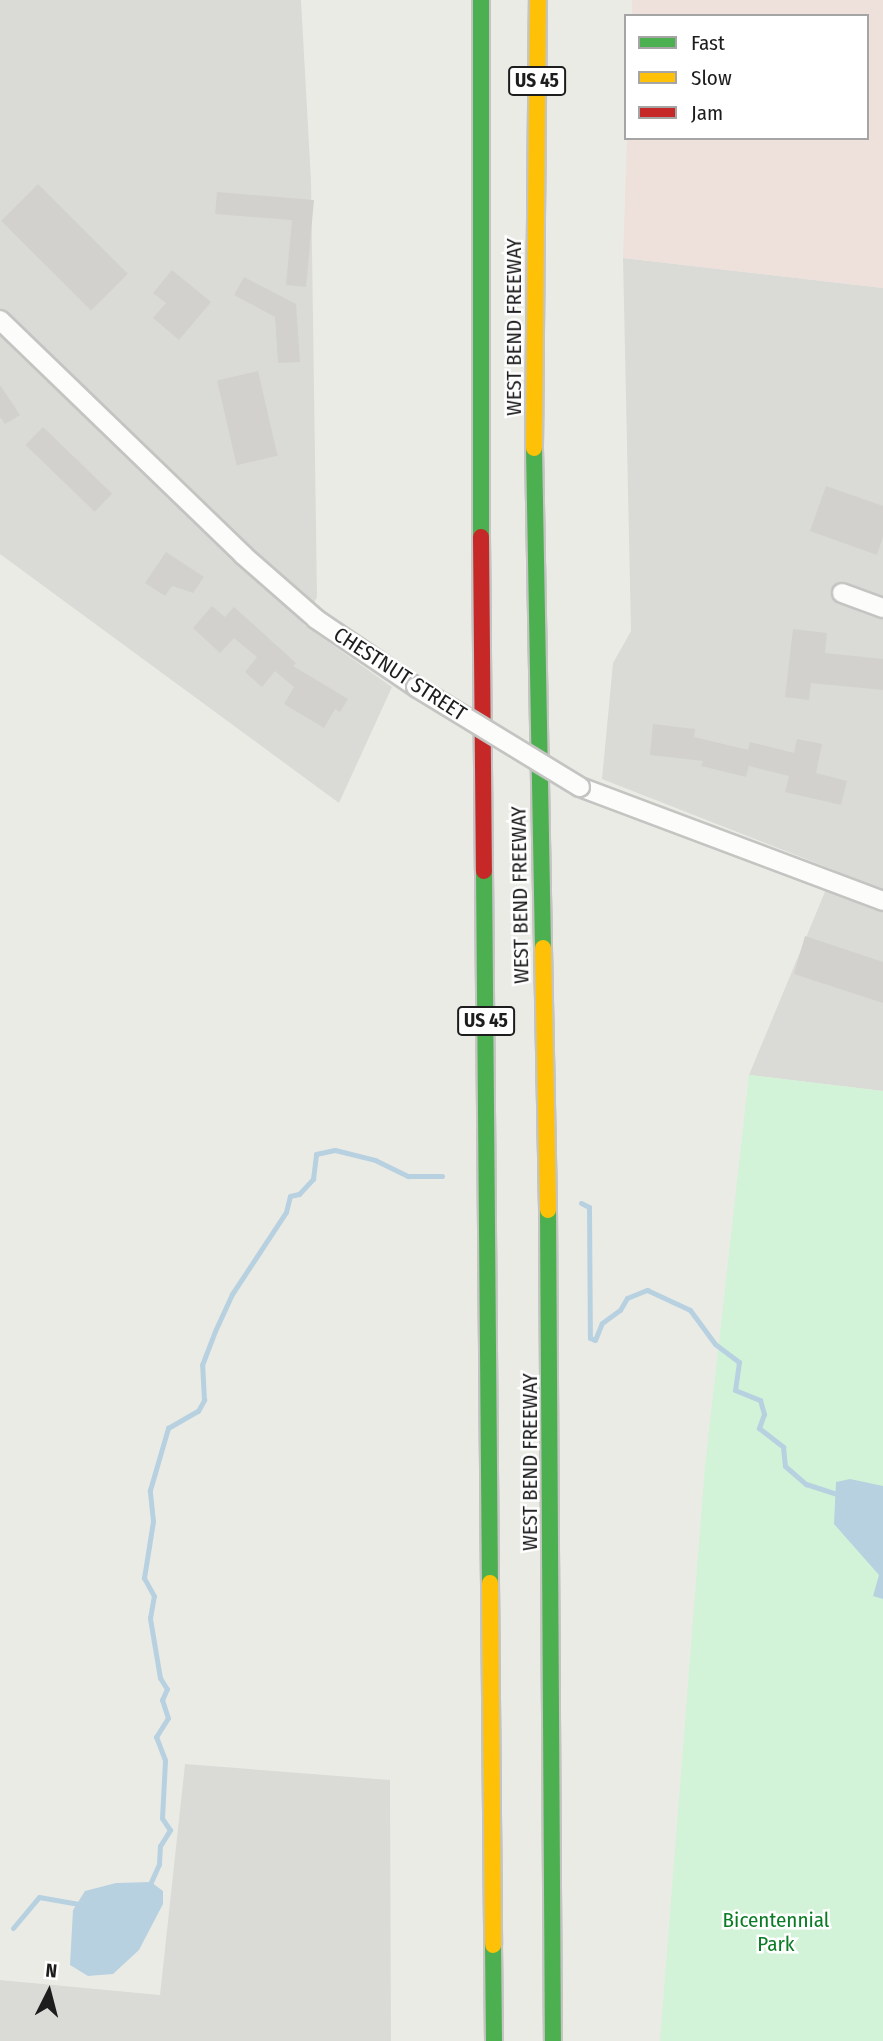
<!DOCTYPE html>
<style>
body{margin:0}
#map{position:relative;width:883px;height:2041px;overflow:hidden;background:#ebebe6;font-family:"Fira Sans Condensed",sans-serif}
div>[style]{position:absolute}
.residential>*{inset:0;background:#dadad7}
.commercial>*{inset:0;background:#eee0da}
.park>*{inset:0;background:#d2f3d8}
.water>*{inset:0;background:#b8d1e0}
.stream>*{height:5px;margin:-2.5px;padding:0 2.5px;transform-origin:2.5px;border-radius:2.5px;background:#b8d1e0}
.building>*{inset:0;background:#d2d1cd;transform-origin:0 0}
.roads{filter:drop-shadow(2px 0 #c4c4c2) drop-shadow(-2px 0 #c4c4c2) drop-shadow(0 2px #c4c4c2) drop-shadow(0 -2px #c4c4c2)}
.street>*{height:18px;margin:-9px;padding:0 9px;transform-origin:9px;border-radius:9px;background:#fcfcfb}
.fast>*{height:16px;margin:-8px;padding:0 8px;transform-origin:8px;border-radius:8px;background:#4caf50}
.slow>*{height:16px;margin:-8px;padding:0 8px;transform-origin:8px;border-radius:8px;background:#ffc107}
.jam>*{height:16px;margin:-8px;padding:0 8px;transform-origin:8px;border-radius:8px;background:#c62828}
.bridges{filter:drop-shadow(2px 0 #c4c4c2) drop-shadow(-2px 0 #c4c4c2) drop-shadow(0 2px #c4c4c2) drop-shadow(0 -2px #c4c4c2)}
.street-bridge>*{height:18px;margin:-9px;padding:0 9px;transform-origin:9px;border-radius:9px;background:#fcfcfb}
span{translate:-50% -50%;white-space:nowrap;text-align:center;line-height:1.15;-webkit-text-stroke:5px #fff;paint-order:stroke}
.shield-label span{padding:2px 5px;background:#fff;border:2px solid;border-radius:5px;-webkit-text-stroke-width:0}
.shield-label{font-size:19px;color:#1d1d1d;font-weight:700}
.street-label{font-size:21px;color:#1d1d1d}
.park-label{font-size:21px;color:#0a7c25}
.legend{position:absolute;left:624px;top:14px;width:245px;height:126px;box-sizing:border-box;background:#fff;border:2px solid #a5a5a5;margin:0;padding:9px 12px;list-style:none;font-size:21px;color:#1d1d1d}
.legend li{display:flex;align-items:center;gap:14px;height:35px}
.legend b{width:35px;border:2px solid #a5a5a5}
.north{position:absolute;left:14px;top:1957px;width:70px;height:70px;-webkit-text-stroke:5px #fff;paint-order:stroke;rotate:6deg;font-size:19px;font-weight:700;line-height:28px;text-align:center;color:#1d1d1d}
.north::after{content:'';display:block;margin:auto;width:24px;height:32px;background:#1d1d1d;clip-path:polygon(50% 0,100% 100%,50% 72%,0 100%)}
</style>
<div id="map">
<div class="residential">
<div style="clip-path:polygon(0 0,301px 0,311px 180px,317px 597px,303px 624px,392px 687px,339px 803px,0 554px)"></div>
<div style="clip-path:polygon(623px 258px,883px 288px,883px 1091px,749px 1075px,834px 870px,602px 779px,613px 663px,631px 631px)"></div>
<div style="clip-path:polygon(185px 1764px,390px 1780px,391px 2041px,0 2041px,0 1980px,160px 1995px)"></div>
</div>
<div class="commercial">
<div style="clip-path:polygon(632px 0,883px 0,883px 288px,623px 258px,627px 138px,867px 138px,867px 16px,632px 16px)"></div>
</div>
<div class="park">
<div style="clip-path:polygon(749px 1075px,883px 1091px,883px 2041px,660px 2041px,705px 1466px)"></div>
</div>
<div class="water">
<div style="clip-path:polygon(850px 1479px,883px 1486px,883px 1599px,873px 1596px,879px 1575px,834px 1524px,836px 1482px)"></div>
<div style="clip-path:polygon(151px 1882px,163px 1891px,163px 1904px,139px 1950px,113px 1974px,88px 1976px,70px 1965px,73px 1910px,85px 1891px,116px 1883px)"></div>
</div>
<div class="stream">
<div style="left:581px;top:1203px;width:9px;rotate:27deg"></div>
<div style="left:589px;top:1207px;width:131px;rotate:89.6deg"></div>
<div style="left:590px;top:1338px;width:5px;rotate:22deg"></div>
<div style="left:595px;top:1340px;width:18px;rotate:-68deg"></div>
<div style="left:602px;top:1323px;width:22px;rotate:-36deg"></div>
<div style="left:620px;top:1310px;width:14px;rotate:-60deg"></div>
<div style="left:627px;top:1298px;width:22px;rotate:-22deg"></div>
<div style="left:647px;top:1290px;width:47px;rotate:24.9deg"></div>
<div style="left:690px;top:1310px;width:42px;rotate:53.7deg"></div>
<div style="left:715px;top:1344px;width:30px;rotate:37deg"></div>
<div style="left:739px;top:1362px;width:28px;rotate:98deg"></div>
<div style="left:735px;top:1390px;width:27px;rotate:22deg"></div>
<div style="left:760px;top:1400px;width:15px;rotate:74deg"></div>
<div style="left:764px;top:1414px;width:15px;rotate:110deg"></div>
<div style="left:759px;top:1428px;width:31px;rotate:38deg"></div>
<div style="left:783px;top:1447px;width:19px;rotate:84deg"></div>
<div style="left:785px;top:1466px;width:28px;rotate:41deg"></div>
<div style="left:806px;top:1484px;width:32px;rotate:18deg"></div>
<div style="left:151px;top:1882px;width:20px;rotate:-66deg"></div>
<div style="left:159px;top:1864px;width:18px;rotate:-87deg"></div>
<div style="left:160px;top:1846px;width:19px;rotate:-58deg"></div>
<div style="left:170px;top:1830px;width:14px;rotate:-124deg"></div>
<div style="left:162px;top:1818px;width:58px;rotate:-87deg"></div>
<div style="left:165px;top:1760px;width:25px;rotate:-111deg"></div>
<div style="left:156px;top:1737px;width:22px;rotate:-58deg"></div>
<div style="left:168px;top:1718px;width:19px;rotate:-108deg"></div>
<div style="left:162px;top:1700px;width:12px;rotate:-66deg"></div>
<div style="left:167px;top:1689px;width:13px;rotate:-122deg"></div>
<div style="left:160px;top:1678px;width:61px;rotate:-99.5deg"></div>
<div style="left:150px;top:1618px;width:22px;rotate:-80deg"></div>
<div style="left:154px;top:1596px;width:21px;rotate:-119deg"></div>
<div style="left:144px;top:1578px;width:58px;rotate:-81deg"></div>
<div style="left:153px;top:1521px;width:31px;rotate:-96deg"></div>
<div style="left:150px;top:1490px;width:65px;rotate:-73.8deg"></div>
<div style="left:168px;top:1428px;width:34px;rotate:-30deg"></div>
<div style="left:198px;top:1411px;width:13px;rotate:-61deg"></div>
<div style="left:204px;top:1400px;width:35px;rotate:-93deg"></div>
<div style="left:202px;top:1365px;width:36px;rotate:-69deg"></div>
<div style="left:215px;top:1331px;width:41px;rotate:-65.3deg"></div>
<div style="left:232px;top:1294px;width:98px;rotate:-56.6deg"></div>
<div style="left:286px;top:1212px;width:16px;rotate:-76deg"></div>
<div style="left:290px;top:1196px;width:9px;rotate:-13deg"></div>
<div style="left:299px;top:1194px;width:21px;rotate:-47deg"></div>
<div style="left:313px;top:1179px;width:25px;rotate:-83deg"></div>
<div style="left:316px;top:1154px;width:19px;rotate:-12deg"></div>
<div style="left:335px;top:1150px;width:41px;rotate:14deg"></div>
<div style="left:375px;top:1160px;width:37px;rotate:26deg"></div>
<div style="left:408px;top:1176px;width:34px"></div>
<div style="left:13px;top:1928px;width:40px;rotate:-50deg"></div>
<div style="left:39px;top:1897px;width:39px;rotate:10deg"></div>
</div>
<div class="building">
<div style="left:38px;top:184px;width:127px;height:52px;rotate:45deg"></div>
<div style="clip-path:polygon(217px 192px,314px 200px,306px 287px,286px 285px,292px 220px,215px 214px)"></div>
<div style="clip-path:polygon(172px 270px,211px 302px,179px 340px,153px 318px,166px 303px,153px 293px)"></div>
<div style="clip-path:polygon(244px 277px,296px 304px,300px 362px,278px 363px,275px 317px,234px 295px)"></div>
<div style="left:258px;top:371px;width:87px;height:42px;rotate:77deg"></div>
<div style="clip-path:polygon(0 385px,20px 415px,5px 424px,0 417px)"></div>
<div style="left:43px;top:427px;width:96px;height:25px;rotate:44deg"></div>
<div style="clip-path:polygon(826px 486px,883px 506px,883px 537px,877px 555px,810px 531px)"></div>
<div style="clip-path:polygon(166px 552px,204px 577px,193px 593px,172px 586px,165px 596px,145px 583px)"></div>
<div style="clip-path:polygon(212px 606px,225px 617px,234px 607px,296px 663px,293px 666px,348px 699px,340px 712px,335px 709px,324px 728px,284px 704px,294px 687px,275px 671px,262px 687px,245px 672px,257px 657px,234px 638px,220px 653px,193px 628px)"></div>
<div style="clip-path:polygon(793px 629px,827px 633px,825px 653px,883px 659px,883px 690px,811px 683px,809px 700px,785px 697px)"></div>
<div style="clip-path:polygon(653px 724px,695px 729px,694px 737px,748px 750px,750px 742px,794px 753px,797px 739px,822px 744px,816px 773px,847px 781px,841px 805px,785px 792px,789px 776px,749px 766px,746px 777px,701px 766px,703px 761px,650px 755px)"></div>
<div style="clip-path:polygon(805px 936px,883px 962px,883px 1003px,794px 974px)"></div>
</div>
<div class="roads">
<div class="street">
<div style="left:0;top:320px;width:338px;rotate:44deg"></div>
<div style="left:243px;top:555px;width:97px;rotate:41.2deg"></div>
<div style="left:316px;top:619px;width:121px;rotate:34.2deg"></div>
<div style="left:842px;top:593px;width:44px;rotate:20.1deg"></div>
<div style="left:580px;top:787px;width:324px;rotate:20.6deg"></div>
</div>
<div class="fast">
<div style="left:534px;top:448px;width:500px;rotate:88.97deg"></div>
<div style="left:481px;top:537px;width:537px;rotate:-90deg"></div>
<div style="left:484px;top:871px;width:712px;rotate:89.52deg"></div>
<div style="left:548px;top:1210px;width:831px;rotate:89.66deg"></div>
<div style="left:493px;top:1945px;width:96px;rotate:89.4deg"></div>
</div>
<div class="slow">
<div style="left:534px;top:448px;width:448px;rotate:-89.5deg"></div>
<div style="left:543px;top:948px;width:262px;rotate:88.9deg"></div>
<div style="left:490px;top:1583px;width:362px;rotate:89.5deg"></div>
</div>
<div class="jam">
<div style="left:481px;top:537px;width:334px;rotate:89.5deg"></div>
</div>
</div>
<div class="bridges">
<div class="street-bridge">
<div style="left:416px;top:687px;width:192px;rotate:31.4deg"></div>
</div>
</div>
<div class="shield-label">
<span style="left:537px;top:81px">US 45</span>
<span style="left:486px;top:1021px">US 45</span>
</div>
<div class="street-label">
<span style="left:514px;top:327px;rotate:-90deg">WEST BEND FREEWAY</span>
<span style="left:400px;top:674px;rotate:33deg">CHESTNUT STREET</span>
<span style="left:520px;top:895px;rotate:-91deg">WEST BEND FREEWAY</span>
<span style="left:530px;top:1462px;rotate:-90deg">WEST BEND FREEWAY</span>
</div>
<div class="park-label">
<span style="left:776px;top:1932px">Bicentennial<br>Park</span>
</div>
<ul class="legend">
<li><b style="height:9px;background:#4caf50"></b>Fast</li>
<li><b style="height:9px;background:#ffc107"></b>Slow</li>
<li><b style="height:9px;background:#c62828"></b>Jam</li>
</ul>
<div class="north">N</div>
</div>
